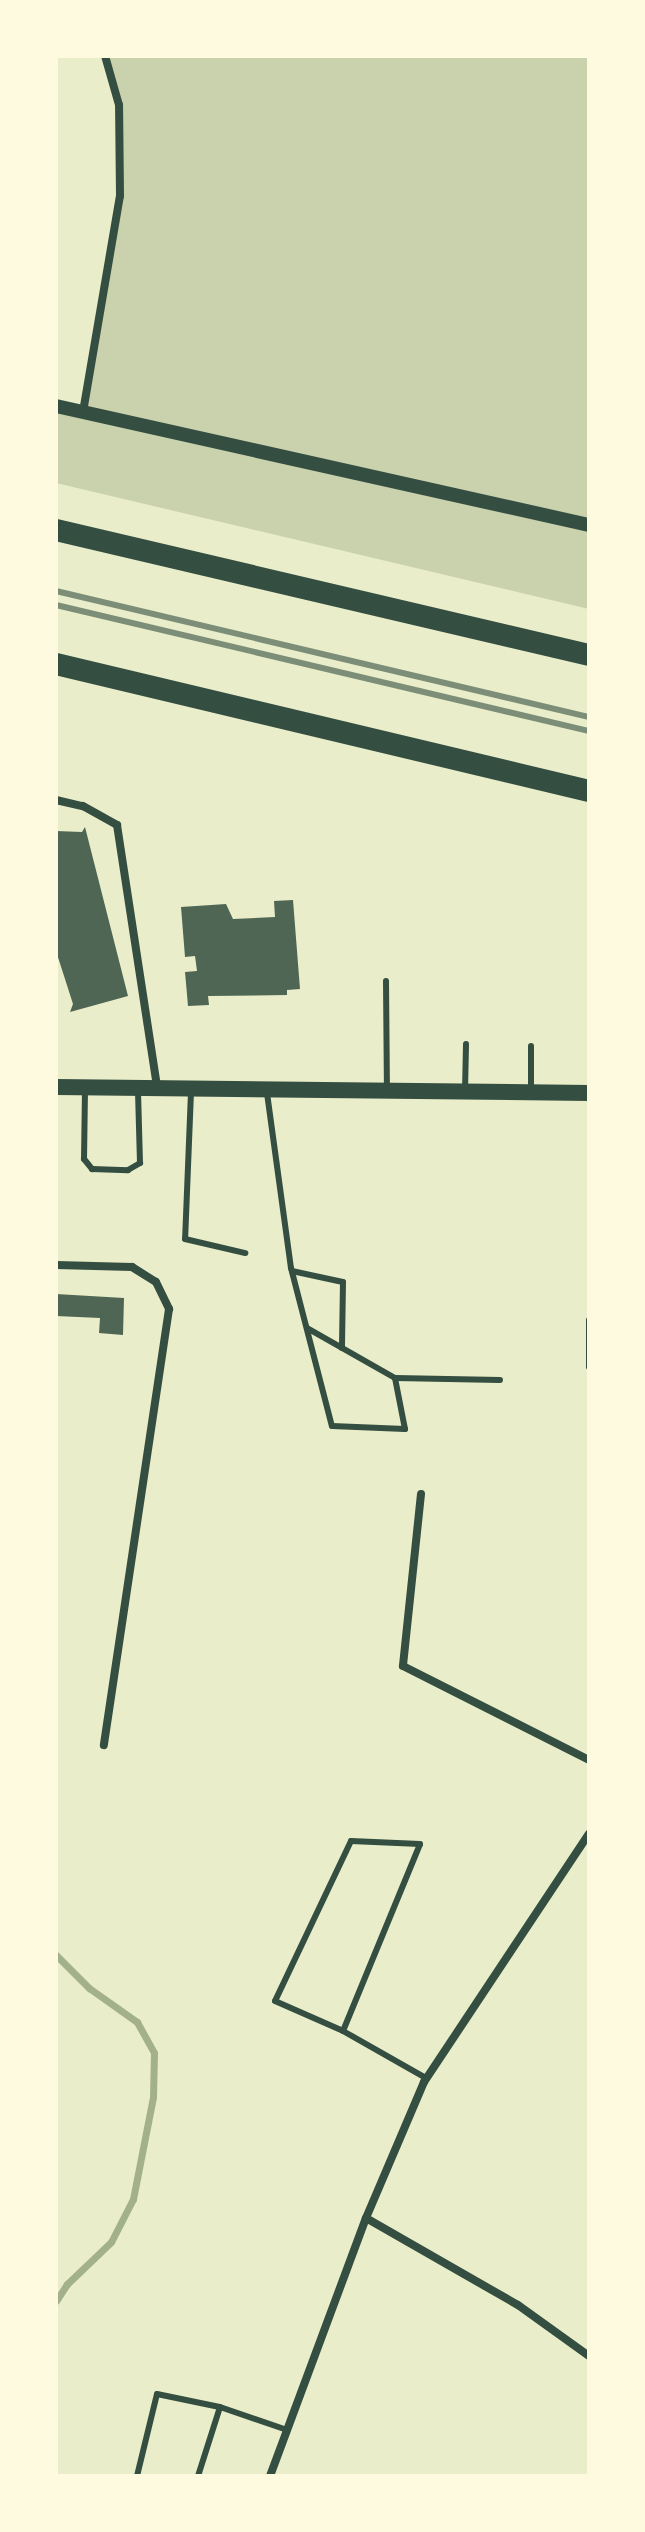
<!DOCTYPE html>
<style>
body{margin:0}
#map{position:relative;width:645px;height:2532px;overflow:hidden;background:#e9edc9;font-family:Arial,sans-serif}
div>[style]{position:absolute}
.green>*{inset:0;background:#cad2ad}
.stream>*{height:7px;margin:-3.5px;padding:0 3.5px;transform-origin:3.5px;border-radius:3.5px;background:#a3b18a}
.building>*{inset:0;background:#4f6655}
.service>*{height:6px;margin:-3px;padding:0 3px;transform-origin:3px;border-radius:3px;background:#344e41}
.minor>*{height:8px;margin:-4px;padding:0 4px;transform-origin:4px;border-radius:4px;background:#344e41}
.tertiary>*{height:14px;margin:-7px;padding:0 7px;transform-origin:7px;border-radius:7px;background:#344e41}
.secondary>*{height:16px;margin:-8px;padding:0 8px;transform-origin:8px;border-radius:8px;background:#344e41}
.motorway>*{height:22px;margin:-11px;padding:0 11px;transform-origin:11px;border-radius:11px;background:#344e41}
.rail>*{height:6px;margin:-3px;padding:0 3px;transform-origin:3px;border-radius:3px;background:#7c8e77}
span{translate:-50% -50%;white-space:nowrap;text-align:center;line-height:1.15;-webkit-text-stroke:7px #fefae0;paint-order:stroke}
.frame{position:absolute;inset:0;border:58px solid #fefae0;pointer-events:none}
</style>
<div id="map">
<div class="green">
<div style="clip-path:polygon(105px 56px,589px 56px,589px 609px,56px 483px,56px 406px,82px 412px,120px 196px,119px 105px)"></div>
</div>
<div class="stream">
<div style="left:56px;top:1955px;width:47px;rotate:45deg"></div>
<div style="left:89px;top:1988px;width:59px;rotate:35.3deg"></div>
<div style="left:137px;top:2022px;width:35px;rotate:61deg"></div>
<div style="left:154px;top:2053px;width:44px;rotate:91.3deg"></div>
<div style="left:153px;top:2097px;width:104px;rotate:101.1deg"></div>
<div style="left:133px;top:2199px;width:48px;rotate:117.1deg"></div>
<div style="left:111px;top:2242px;width:61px;rotate:136.3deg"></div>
<div style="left:67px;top:2284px;width:20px;rotate:123deg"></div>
</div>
<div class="building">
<div style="clip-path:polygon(85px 827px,128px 996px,70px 1012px,73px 1004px,56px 951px,56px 831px,82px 832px)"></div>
<div style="clip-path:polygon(293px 900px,300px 989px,287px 990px,287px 995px,208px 996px,209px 1005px,188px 1006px,185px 972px,197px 971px,195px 956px,185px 957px,181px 907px,226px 904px,233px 919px,275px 917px,274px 901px)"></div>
<div style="clip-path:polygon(56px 1294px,124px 1298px,123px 1335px,99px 1333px,100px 1318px,56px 1316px)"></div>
</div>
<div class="service">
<div style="left:386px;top:981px;width:110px;rotate:89.5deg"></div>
<div style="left:85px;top:1089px;width:70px;rotate:90.8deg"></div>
<div style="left:84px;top:1159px;width:13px;rotate:51deg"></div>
<div style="left:92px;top:1169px;width:36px;rotate:2deg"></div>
<div style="left:128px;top:1170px;width:14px;rotate:-30deg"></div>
<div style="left:140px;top:1163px;width:71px;rotate:-91.6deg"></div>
<div style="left:531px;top:1091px;width:45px;rotate:-90deg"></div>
<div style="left:191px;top:1092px;width:147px;rotate:92.3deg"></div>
<div style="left:185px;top:1239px;width:62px;rotate:13.1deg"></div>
<div style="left:465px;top:1092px;width:48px;rotate:-88.8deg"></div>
<div style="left:267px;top:1093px;width:177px;rotate:82.2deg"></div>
<div style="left:291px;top:1268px;width:163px;rotate:75.5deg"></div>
<div style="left:332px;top:1426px;width:73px;rotate:2.4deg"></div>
<div style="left:405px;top:1429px;width:52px;rotate:-101.1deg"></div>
<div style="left:395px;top:1378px;width:101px;rotate:-150.4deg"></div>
<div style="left:292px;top:1271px;width:52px;rotate:12.2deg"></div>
<div style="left:343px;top:1282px;width:66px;rotate:90.9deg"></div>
<div style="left:589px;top:1320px;width:47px;rotate:90deg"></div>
<div style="left:395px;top:1378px;width:105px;rotate:1.1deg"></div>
<div style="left:343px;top:2031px;width:202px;rotate:-67.6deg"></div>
<div style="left:420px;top:1844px;width:69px;rotate:-177.5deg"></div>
<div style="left:351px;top:1841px;width:177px;rotate:115.4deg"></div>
<div style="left:275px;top:2001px;width:74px;rotate:23.8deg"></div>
<div style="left:343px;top:2031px;width:95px;rotate:29.5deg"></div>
<div style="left:137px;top:2476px;width:84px;rotate:-76.3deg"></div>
<div style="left:157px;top:2394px;width:64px;rotate:11.7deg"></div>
<div style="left:220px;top:2407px;width:71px;rotate:18.9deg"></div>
<div style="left:198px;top:2476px;width:72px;rotate:-72.3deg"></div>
</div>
<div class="minor">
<div style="left:83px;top:412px;width:219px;rotate:-80.3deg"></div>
<div style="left:120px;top:196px;width:91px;rotate:-90.6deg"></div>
<div style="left:119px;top:105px;width:51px;rotate:-105.9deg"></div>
<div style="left:56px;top:800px;width:28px;rotate:13deg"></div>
<div style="left:83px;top:806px;width:39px;rotate:29deg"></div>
<div style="left:117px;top:825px;width:265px;rotate:81.3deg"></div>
<div style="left:56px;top:1265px;width:76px;rotate:1.5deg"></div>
<div style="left:132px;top:1267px;width:28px;rotate:32deg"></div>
<div style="left:156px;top:1282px;width:30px;rotate:64deg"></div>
<div style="left:169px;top:1309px;width:441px;rotate:98.5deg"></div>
<div style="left:421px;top:1494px;width:173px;rotate:96deg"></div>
<div style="left:403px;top:1666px;width:208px;rotate:26.8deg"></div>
<div style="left:366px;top:2218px;width:175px;rotate:29.8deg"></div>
<div style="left:518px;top:2305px;width:87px;rotate:35.7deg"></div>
<div style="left:270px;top:2476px;width:275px;rotate:-69.6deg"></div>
<div style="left:366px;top:2218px;width:148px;rotate:-66.9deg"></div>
<div style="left:424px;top:2082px;width:298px;rotate:-56.4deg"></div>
</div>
<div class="tertiary">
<div style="left:56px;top:406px;width:546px;rotate:12.59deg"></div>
</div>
<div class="secondary">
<div style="left:56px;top:1087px;width:533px;rotate:0.64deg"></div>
</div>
<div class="motorway">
<div style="left:56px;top:530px;width:547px;rotate:13.2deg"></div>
<div style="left:56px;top:664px;width:548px;rotate:13.4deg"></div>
</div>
<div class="rail">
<div style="left:56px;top:591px;width:548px;rotate:13.3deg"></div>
<div style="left:56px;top:605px;width:548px;rotate:13.3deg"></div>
</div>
<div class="frame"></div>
</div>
